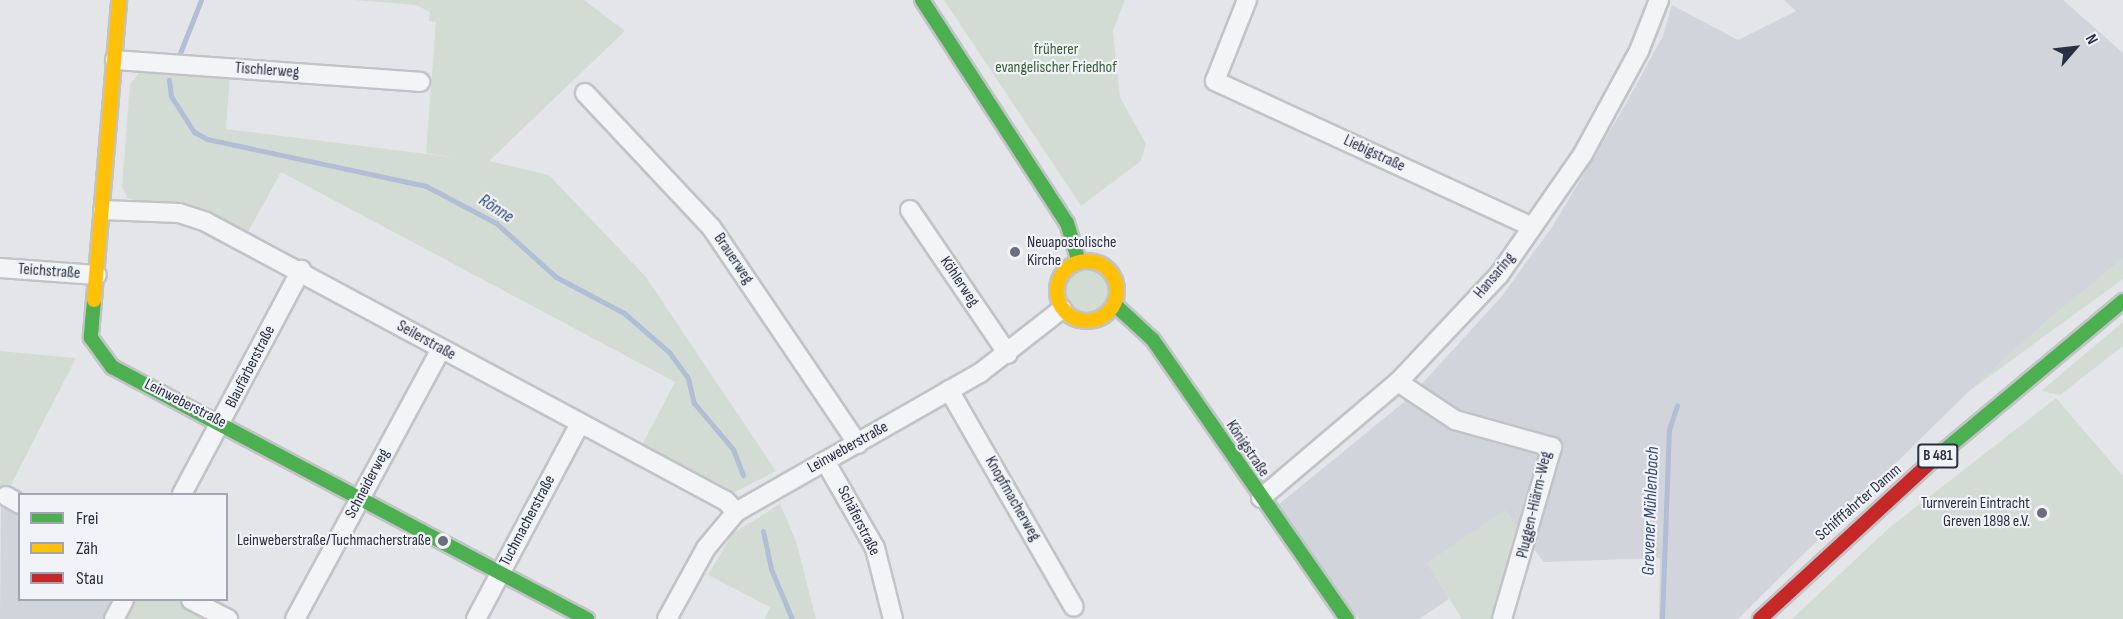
<!DOCTYPE html>
<meta charset="utf-8">
<style>
body{margin:0}
#map{position:relative;width:2123px;height:619px;overflow:hidden;background:#e4e5e9;font-family:"Sofia Sans Condensed",sans-serif}
div>[style]{position:absolute}
.built>*{inset:0;background:#d2d4dc}
.green>*{inset:0;background:#d3dcd4}
.round{border-radius:50%}
.stream>*{height:5px;margin:-2.5px;padding:0 2.5px;transform-origin:2.5px;border-radius:2.5px;background:#b2bed5}
.roads{filter:drop-shadow(2px 0 #c2c3c7) drop-shadow(-2px 0 #c2c3c7) drop-shadow(0 2px #c2c3c7) drop-shadow(0 -2px #c2c3c7)}
.street>*{height:18px;margin:-9px;padding:0 9px;transform-origin:9px;border-radius:9px;background:#f3f4f6}
.fast>*{height:14px;margin:-7px;padding:0 7px;transform-origin:7px;border-radius:7px;background:#4caf50}
.slow>*{height:14px;margin:-7px;padding:0 7px;transform-origin:7px;border-radius:7px;background:#ffc107}
.slow>.ring{margin:-7px;padding:0;box-sizing:content-box;background:none;border:14px solid #ffc107;border-radius:50%}
.jam>*{height:14px;margin:-7px;padding:0 7px;transform-origin:7px;border-radius:7px;background:#c62828}
.dots>*{width:16px;height:16px;translate:-50% -50%;box-sizing:border-box;border:3px solid #f1f3f8;border-radius:50%}
span{translate:-50% -50%;white-space:nowrap;text-align:center;line-height:1.15;-webkit-text-stroke:4.5px #f1f3f8;paint-order:stroke}
.shield-label span{padding:2px 4px;background:#f1f3f8;border:2px solid;border-radius:4px;-webkit-text-stroke-width:0}
.shield-label{font-size:15px;color:#293043;font-weight:700}
.park-label{font-size:16px;color:#396036}
.street-label{font-size:16px;color:#293043}
.poi-label{font-size:16px;color:#293043}
.left{translate:0 -50%;text-align:left}
.right{translate:-100% -50%;text-align:right}
.water-label{font-size:18px;color:#314979;font-style:italic}
.legend{position:absolute;left:18px;top:493px;width:210px;height:108px;box-sizing:border-box;background:#f1f3f8;border:2px solid #a1a5b0;margin:0;padding:8px 10px;list-style:none;font-size:18px;color:#293043}
.legend li{display:flex;align-items:center;gap:12px;height:30px}
.legend b{width:30px;border:2px solid #a1a5b0}
.north{position:absolute;left:2045px;top:18px;width:60px;height:60px;-webkit-text-stroke:4px #f1f3f8;paint-order:stroke;rotate:62deg;font-size:16px;font-weight:700;line-height:24px;text-align:center;color:#293043}
.north::after{content:'';display:block;margin:auto;width:21px;height:27px;background:#293043;clip-path:polygon(50% 0,100% 100%,50% 72%,0 100%)}
</style>
<div id="map">
<div class="built">
<div style="clip-path:polygon(1784px 0,2063px 0,2123px 53px,2123px 258px,1968px 392px,1738px 619px,1659px 619px,1660px 558px,1544px 562px,1523px 535px,1428px 563px,1449px 599px,1419px 619px,1359px 619px,1278px 505px,1409px 398px,1502px 296px,1552px 227px,1620px 114px,1663px 36px,1672px 5px,1738px 40px,1796px 11px)"></div>
<div style="clip-path:polygon(1px 504px,19px 513px,20px 600px,117px 600px,107px 619px,0 619px)"></div>
</div>
<div class="green">
<div style="clip-path:polygon(354px 0,584px 0,625px 31px,489px 161px,549px 175px,646px 277px,776px 471px,731px 494px,641px 447px,675px 382px,281px 172px,246px 236px,127px 198px,122px 186px,130px 85px,140px 71px,230px 75px,226px 129px,459px 158px,426px 153px,436px 22px,429px 21px,430px 12px,416px 5px)"></div>
<div style="clip-path:polygon(944px 0,1125px 0,1113px 31px,1120px 97px,1146px 144px,1141px 161px,1081px 206px)"></div>
<div style="clip-path:polygon(2123px 258px,2123px 279px,1968px 392px,2045px 322px)"></div>
<div class="round" style="left:1066px;top:270px;width:42px;height:42px"></div>
<div style="clip-path:polygon(2123px 322px,2123px 346px,2060px 395px,2041px 391px)"></div>
<div style="clip-path:polygon(0 351px,76px 358px,0 506px)"></div>
<div style="clip-path:polygon(2056px 398px,2123px 476px,2123px 619px,1792px 619px,1889px 528px)"></div>
<div style="clip-path:polygon(780px 504px,796px 541px,816px 619px,765px 619px,770px 607px,708px 575px,732px 534px)"></div>
<div style="clip-path:polygon(1505px 510px,1523px 535px,1496px 619px,1462px 619px,1427px 563px)"></div>
<div style="clip-path:polygon(132px 600px,179px 600px,216px 619px,122px 619px)"></div>
</div>
<div class="stream">
<div style="left:180px;top:53px;width:57px;rotate:-68.4deg"></div>
<div style="left:169px;top:80px;width:16px;rotate:83deg"></div>
<div style="left:171px;top:96px;width:43px;rotate:57.4deg"></div>
<div style="left:194px;top:132px;width:15px;rotate:28deg"></div>
<div style="left:207px;top:139px;width:224px;rotate:12.1deg"></div>
<div style="left:426px;top:186px;width:79px;rotate:27.9deg"></div>
<div style="left:496px;top:223px;width:81px;rotate:42deg"></div>
<div style="left:556px;top:277px;width:77px;rotate:27.9deg"></div>
<div style="left:624px;top:313px;width:60px;rotate:40.9deg"></div>
<div style="left:669px;top:352px;width:32px;rotate:54deg"></div>
<div style="left:688px;top:378px;width:26px;rotate:77deg"></div>
<div style="left:694px;top:403px;width:60px;rotate:49.7deg"></div>
<div style="left:733px;top:449px;width:28px;rotate:69deg"></div>
<div style="left:763px;top:531px;width:39px;rotate:78deg"></div>
<div style="left:771px;top:569px;width:54px;rotate:67.2deg"></div>
<div style="left:1662px;top:619px;width:189px;rotate:-87.9deg"></div>
<div style="left:1669px;top:430px;width:26px;rotate:-72deg"></div>
</div>
<div class="roads">
<div class="street">
<div style="left:1247px;top:0;width:87px;rotate:111.6deg"></div>
<div style="left:1215px;top:81px;width:349px;rotate:24.7deg"></div>
<div style="left:115px;top:60px;width:306px;rotate:4.1deg"></div>
<div style="left:585px;top:93px;width:184px;rotate:46.8deg"></div>
<div style="left:711px;top:227px;width:262px;rotate:55.9deg"></div>
<div style="left:103px;top:210px;width:76px;rotate:2.3deg"></div>
<div style="left:179px;top:213px;width:28px;rotate:18deg"></div>
<div style="left:206px;top:222px;width:590px;rotate:28.22deg"></div>
<div style="left:726px;top:501px;width:15px;rotate:48deg"></div>
<div style="left:910px;top:210px;width:174px;rotate:55.8deg"></div>
<div style="left:0;top:268px;width:97px;rotate:4.1deg"></div>
<div style="left:1398px;top:382px;width:69px;rotate:33.7deg"></div>
<div style="left:1455px;top:420px;width:101px;rotate:15.6deg"></div>
<div style="left:1552px;top:447px;width:179px;rotate:106.2deg"></div>
<div style="left:949px;top:390px;width:250px;rotate:60.1deg"></div>
<div style="left:825px;top:461px;width:100px;rotate:60.1deg"></div>
<div style="left:875px;top:548px;width:73px;rotate:75.8deg"></div>
<div style="left:182px;top:494px;width:254px;rotate:-62deg"></div>
<div style="left:6px;top:496px;width:16px;rotate:30deg"></div>
<div style="left:1261px;top:498px;width:180px;rotate:-40.3deg"></div>
<div style="left:1398px;top:382px;width:147px;rotate:-46.7deg"></div>
<div style="left:1499px;top:275px;width:147px;rotate:-55.2deg"></div>
<div style="left:1583px;top:154px;width:117px;rotate:-61.5deg"></div>
<div style="left:1639px;top:51px;width:55px;rotate:-68.6deg"></div>
<div style="left:191px;top:600px;width:42px;rotate:27.2deg"></div>
<div style="left:114px;top:619px;width:21px;rotate:-62deg"></div>
<div style="left:295px;top:619px;width:307px;rotate:-61.6deg"></div>
<div style="left:476px;top:619px;width:222px;rotate:-62deg"></div>
<div style="left:667px;top:619px;width:81px;rotate:-61.2deg"></div>
<div style="left:706px;top:548px;width:47px;rotate:-50.2deg"></div>
<div style="left:736px;top:512px;width:281px;rotate:-29.7deg"></div>
<div style="left:980px;top:373px;width:104px;rotate:-38deg"></div>
</div>
<div class="fast">
<div style="left:922px;top:0;width:266px;rotate:57deg"></div>
<div style="left:1067px;top:223px;width:41px;rotate:72.9deg"></div>
<div style="left:94px;top:300px;width:38px;rotate:95deg"></div>
<div style="left:91px;top:338px;width:36px;rotate:54deg"></div>
<div style="left:112px;top:367px;width:538px;rotate:27.95deg"></div>
<div style="left:1114px;top:304px;width:53px;rotate:42.7deg"></div>
<div style="left:1153px;top:340px;width:340px;rotate:55.2deg"></div>
<div style="left:1933px;top:460px;width:248px;rotate:-39.9deg"></div>
</div>
<div class="slow">
<div class="ring" style="left:1057px;top:261px;width:46px;height:46px"></div>
<div style="left:94px;top:300px;width:301px;rotate:-85.2deg"></div>
</div>
<div class="jam">
<div style="left:1760px;top:619px;width:235px;rotate:-42.6deg"></div>
</div>
</div>
<div class="dots">
<div style="left:1015px;top:252px;background:#6a6f7d"></div>
<div style="left:2042px;top:513px;background:#6a6f7d"></div>
<div style="left:443px;top:541px;background:#6a6f7d"></div>
</div>
<div class="shield-label">
<span style="left:1938px;top:456px">B 481</span>
</div>
<div class="park-label">
<span style="left:1056px;top:59px">früherer<br>evangelischer Friedhof</span>
</div>
<div class="street-label">
<span style="left:267px;top:71px;rotate:4deg">Tischlerweg</span>
<span style="left:1374px;top:154px;rotate:25deg">Liebigstraße</span>
<span style="left:733px;top:259px;rotate:56deg">Brauerweg</span>
<span style="left:49px;top:272px;rotate:4deg">Teichstraße</span>
<span style="left:1495px;top:276px;rotate:-50deg">Hansaring</span>
<span style="left:959px;top:282px;rotate:56deg">Köhlerweg</span>
<span style="left:426px;top:341px;rotate:29deg">Seilerstraße</span>
<span style="left:251px;top:367px;rotate:-63deg">Blaufärberstraße</span>
<span style="left:185px;top:404px;rotate:27deg">Leinweberstraße</span>
<span style="left:848px;top:448px;rotate:-29deg">Leinweberstraße</span>
<span style="left:1247px;top:449px;rotate:56deg">Königstraße</span>
<span style="left:368px;top:484px;rotate:-62deg">Schneiderweg</span>
<span style="left:1012px;top:499px;rotate:60deg">Knopfmacherweg</span>
<span style="left:1859px;top:503px;rotate:-41deg">Schifffahrter Damm</span>
<span style="left:1535px;top:505px;rotate:-77deg">Pluggen-Hiärm-Weg</span>
<span style="left:528px;top:521px;rotate:-62deg">Tuchmacherstraße</span>
<span style="left:858px;top:521px;rotate:63deg">Schäferstraße</span>
</div>
<div class="poi-label">
<span class="left" style="left:1027px;top:252px">Neuapostolische<br>Kirche</span>
<span class="right" style="left:2030px;top:513px">Turnverein Eintracht<br>Greven 1898 e.V.</span>
<span class="right" style="left:431px;top:541px">Leinweberstraße/Tuchmacherstraße</span>
</div>
<div class="water-label">
<span style="left:496px;top:209px;rotate:33deg">Rönne</span>
<span style="left:1651px;top:511px;rotate:-88deg">Grevener Mühlenbach</span>
</div>
<ul class="legend">
<li><b style="height:8px;background:#4caf50"></b>Frei</li>
<li><b style="height:8px;background:#ffc107"></b>Zäh</li>
<li><b style="height:8px;background:#c62828"></b>Stau</li>
</ul>
<div class="north">N</div>
</div>
